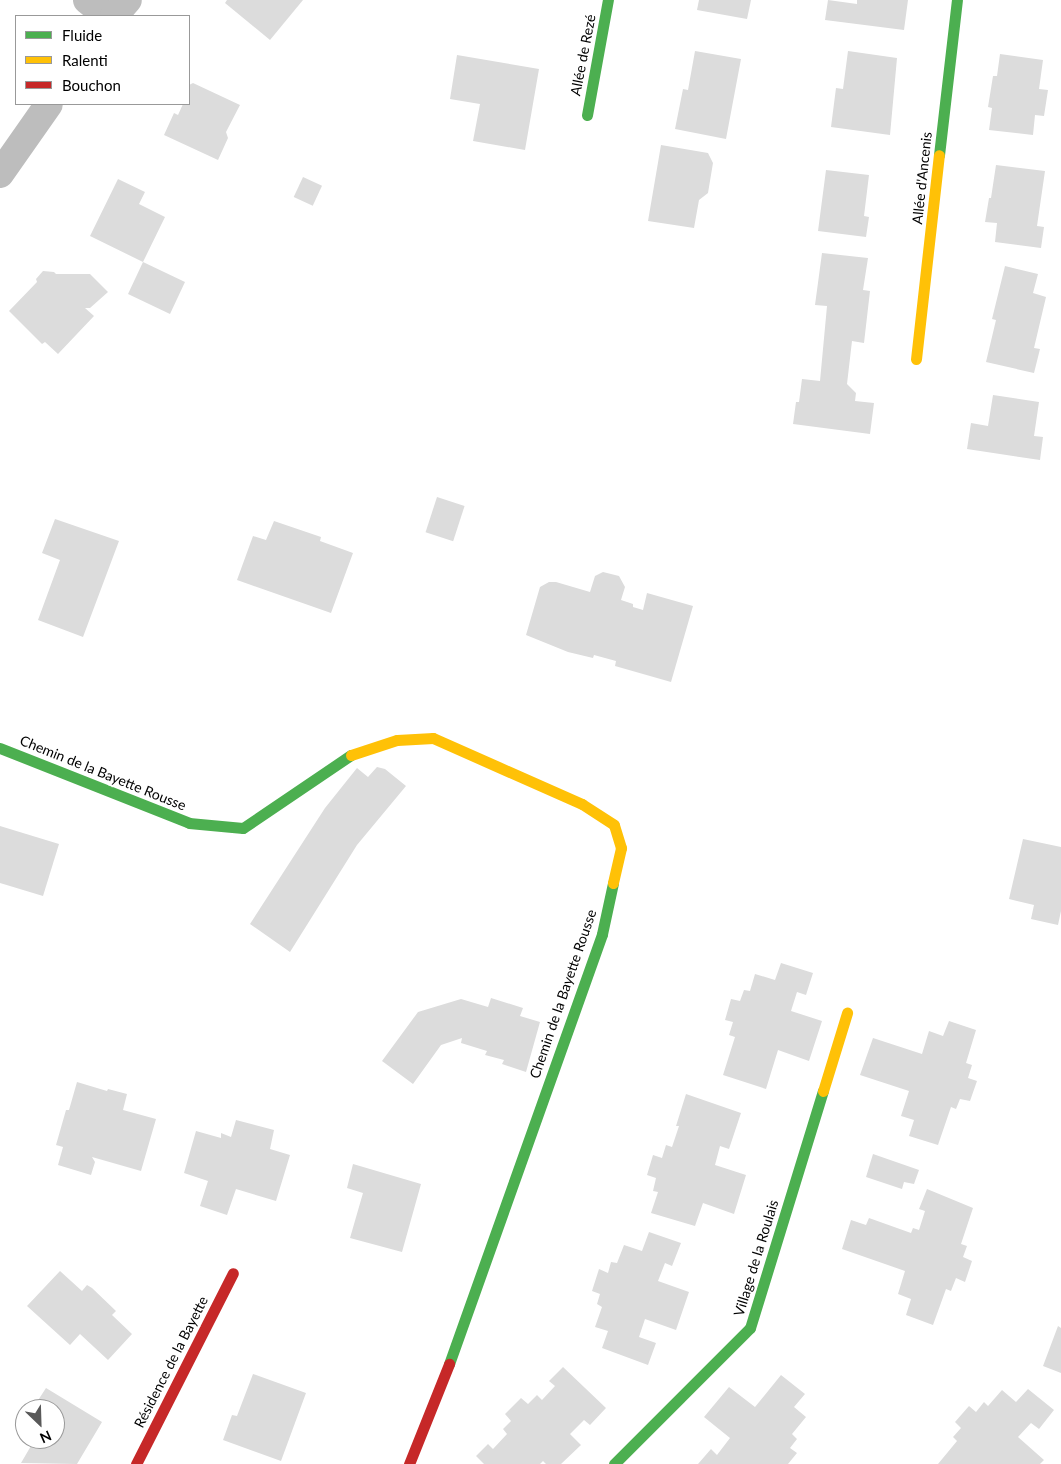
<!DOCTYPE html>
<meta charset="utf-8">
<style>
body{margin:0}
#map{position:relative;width:1061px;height:1464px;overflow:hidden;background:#fff;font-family:Lato,sans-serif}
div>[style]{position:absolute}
.building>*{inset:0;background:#dcdcdc;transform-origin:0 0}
.street>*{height:28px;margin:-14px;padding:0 14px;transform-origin:14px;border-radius:14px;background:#bdbdbd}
.fast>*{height:11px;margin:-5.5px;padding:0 5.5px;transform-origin:5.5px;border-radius:5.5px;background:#4caf50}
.slow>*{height:11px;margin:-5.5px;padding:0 5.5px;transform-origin:5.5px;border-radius:5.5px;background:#ffc107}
.jam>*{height:11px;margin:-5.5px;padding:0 5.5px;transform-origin:5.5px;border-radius:5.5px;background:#c62828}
span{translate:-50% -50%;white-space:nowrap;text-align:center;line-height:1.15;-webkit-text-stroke:4px #fff;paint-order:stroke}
.street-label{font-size:14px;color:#000}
.legend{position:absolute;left:15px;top:15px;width:175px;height:90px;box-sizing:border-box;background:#fff;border:1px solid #999;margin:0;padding:6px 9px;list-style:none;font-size:15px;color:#000}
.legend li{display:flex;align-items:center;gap:10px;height:25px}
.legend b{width:25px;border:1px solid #999}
.north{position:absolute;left:15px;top:1399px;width:50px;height:50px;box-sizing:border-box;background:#fff;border:1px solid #999;border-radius:50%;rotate:156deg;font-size:14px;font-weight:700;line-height:20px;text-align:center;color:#000}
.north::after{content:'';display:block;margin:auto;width:18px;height:22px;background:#595959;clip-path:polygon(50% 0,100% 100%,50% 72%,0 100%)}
</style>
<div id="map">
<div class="building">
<div style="clip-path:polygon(227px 0,303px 0,270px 40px,225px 3px)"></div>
<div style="clip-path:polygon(699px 0,751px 0,747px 19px,697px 10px)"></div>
<div style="clip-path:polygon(828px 0,857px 4px,857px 0,908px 0,904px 30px,825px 20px)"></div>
<div style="clip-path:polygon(695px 51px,741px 59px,726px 139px,675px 129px,683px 89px,688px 90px)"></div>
<div style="clip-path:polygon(848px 51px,897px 58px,890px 135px,831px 127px,836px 88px,843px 89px)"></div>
<div style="clip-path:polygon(1000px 54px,1043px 60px,1039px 89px,1048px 90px,1044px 116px,1035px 115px,1033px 135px,989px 130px,992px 108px,988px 107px,993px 76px,997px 76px)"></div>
<div style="clip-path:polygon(457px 55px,539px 69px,525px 150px,473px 141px,480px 104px,450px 99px)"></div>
<div style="clip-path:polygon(193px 83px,240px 105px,226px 132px,228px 138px,218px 160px,164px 135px,174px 113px,178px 115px,183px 104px,189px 104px,189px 85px)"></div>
<div style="clip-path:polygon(661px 145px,708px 153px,713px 163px,708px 193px,699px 200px,694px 228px,648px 221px)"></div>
<div style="clip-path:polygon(996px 165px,1045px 171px,1037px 226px,1044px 227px,1041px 248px,995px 242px,997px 223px,985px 222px,989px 198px,991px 198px)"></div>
<div style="clip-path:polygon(826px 170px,869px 175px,864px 216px,869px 217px,866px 237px,818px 231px)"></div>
<div style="left:303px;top:177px;width:21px;height:22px;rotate:25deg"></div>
<div style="clip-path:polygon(118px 179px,145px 192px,139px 204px,165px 217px,143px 262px,185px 282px,170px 314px,128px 294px,143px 262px,90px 236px)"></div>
<div style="clip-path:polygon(822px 253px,868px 258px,863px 290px,870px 291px,864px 343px,852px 341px,847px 384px,856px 393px,855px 401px,874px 403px,870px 434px,793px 424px,796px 402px,799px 402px,802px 379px,820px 381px,827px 306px,815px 305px)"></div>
<div style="clip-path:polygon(1005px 266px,1038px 274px,1033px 293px,1046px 297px,1034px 348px,1040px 349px,1034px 373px,986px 362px,996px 320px,992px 319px)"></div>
<div style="clip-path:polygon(43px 271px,54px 272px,56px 274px,90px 274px,108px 292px,90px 308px,85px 308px,94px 316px,58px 354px,45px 342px,42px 344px,9px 311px,37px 282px,36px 279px)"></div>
<div style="clip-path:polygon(993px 395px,1039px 402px,1034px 436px,1043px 437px,1040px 460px,967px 449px,971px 423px,988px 426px)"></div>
<div style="left:437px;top:497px;width:29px;height:37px;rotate:18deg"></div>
<div style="clip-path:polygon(55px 519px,119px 541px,83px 637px,38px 620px,60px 560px,42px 553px)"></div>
<div style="clip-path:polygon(274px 521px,321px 537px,320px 541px,353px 553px,331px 613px,237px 580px,253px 536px,266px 540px)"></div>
<div style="clip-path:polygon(603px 572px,619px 576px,625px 587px,621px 600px,633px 604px,633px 607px,643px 610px,647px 593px,693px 606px,671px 682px,615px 666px,616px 661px,594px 655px,593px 658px,568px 652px,526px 635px,540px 587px,549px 582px,556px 582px,590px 592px,595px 576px)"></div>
<div style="clip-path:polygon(377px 767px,385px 769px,406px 786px,357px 845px,290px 952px,250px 924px,325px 808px,357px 768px,368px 777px)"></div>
<div style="clip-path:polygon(0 826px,59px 844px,43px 896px,0 883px)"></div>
<div style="clip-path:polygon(1023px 839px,1061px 847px,1061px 911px,1058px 925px,1031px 919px,1034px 905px,1009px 899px)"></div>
<div style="clip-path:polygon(781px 963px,813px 973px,806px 995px,797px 992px,791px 1011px,822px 1021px,809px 1061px,778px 1050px,766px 1089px,723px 1075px,735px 1037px,729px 1035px,733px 1022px,725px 1020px,731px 999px,740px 1001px,744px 990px,750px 991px,755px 974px,775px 980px)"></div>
<div style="clip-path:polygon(491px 998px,523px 1008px,520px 1016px,540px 1022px,526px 1072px,502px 1064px,504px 1060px,485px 1055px,487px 1051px,461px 1043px,462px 1038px,441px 1045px,413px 1084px,382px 1061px,418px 1012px,461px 999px,488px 1007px)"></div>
<div style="clip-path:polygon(949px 1021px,976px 1030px,966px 1063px,972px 1065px,968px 1078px,977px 1081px,970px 1101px,960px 1099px,956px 1109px,951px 1107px,938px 1145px,909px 1136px,914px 1120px,901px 1116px,909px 1091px,860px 1075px,873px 1038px,922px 1054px,929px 1031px,943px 1036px)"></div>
<div style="clip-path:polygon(77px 1082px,107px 1091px,108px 1089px,127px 1094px,123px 1110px,156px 1119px,141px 1171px,92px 1157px,95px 1162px,91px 1175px,58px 1165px,63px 1147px,56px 1145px,66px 1110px,69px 1110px)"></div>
<div style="clip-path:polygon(686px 1094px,741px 1113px,729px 1149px,720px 1146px,715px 1165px,746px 1175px,734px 1214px,703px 1203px,695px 1226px,651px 1213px,658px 1192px,653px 1191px,656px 1178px,647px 1175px,653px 1155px,662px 1158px,666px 1145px,672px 1147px,679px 1126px,676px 1126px)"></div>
<div style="clip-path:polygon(236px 1120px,274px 1130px,270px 1149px,290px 1155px,276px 1201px,236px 1189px,227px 1215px,200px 1206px,208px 1181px,184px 1173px,196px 1131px,221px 1138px,221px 1133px,231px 1137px)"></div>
<div style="clip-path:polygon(873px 1154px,919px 1170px,914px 1184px,904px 1182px,902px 1189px,866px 1177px)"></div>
<div style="clip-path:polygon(353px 1164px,421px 1184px,402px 1252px,350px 1238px,363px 1193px,347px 1188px)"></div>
<div style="clip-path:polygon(927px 1189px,973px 1208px,961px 1244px,967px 1246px,963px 1257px,972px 1261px,965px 1282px,956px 1278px,951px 1291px,946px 1289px,933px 1325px,906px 1315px,911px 1299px,898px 1294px,905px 1271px,842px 1249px,851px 1220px,866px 1225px,869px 1218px,911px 1233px,913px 1228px,919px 1230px,925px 1211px,919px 1209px)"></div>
<div style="clip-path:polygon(649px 1232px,681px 1243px,672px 1266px,665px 1263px,658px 1281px,689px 1292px,676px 1330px,645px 1319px,639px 1337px,656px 1343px,648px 1365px,602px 1348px,608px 1331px,595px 1327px,602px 1307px,597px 1304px,600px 1294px,592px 1291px,599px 1269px,608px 1273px,611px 1262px,617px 1263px,624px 1245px,642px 1251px)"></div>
<div style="clip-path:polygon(60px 1271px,82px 1291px,87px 1285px,92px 1288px,116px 1311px,112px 1315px,132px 1334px,108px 1360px,80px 1334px,70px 1345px,27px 1306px)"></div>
<div style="clip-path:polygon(1058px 1326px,1061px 1328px,1061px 1373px,1043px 1366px)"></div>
<div style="clip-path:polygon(563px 1367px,606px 1408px,590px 1425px,584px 1420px,570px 1434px,581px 1445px,561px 1464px,546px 1464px,543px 1461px,540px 1464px,484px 1464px,476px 1456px,488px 1444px,493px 1449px,507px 1434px,503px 1429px,511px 1421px,505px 1414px,521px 1398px,528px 1404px,537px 1395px,542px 1400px,555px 1386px,549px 1381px)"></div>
<div style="clip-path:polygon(253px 1374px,306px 1393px,281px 1461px,223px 1440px,232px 1415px,237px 1416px)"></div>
<div style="clip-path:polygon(781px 1375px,805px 1394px,794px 1407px,806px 1417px,792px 1434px,797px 1439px,790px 1448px,797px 1453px,788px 1464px,698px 1464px,711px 1449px,717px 1455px,730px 1438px,704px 1417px,729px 1387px,755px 1407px)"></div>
<div style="clip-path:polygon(46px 1388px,102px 1422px,77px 1464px,21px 1463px,35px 1439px,55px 1439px,55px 1409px,33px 1408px)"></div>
<div style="clip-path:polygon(1028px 1389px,1054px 1410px,1039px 1429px,1031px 1423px,1018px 1437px,1044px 1460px,1040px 1464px,938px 1464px,957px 1441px,953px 1437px,961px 1428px,955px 1422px,969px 1406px,976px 1412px,984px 1402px,988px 1406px,1002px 1390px,1016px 1402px)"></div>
</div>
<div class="street">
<div style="left:87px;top:0;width:26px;rotate:39deg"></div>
<div style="left:114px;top:16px;width:21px;rotate:-49deg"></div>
<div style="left:0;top:174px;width:85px;rotate:-55deg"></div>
</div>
<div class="fast">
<div style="left:587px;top:115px;width:117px;rotate:-79.7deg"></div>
<div style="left:939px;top:155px;width:156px;rotate:-83.4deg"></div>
<div style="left:0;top:748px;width:203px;rotate:21.6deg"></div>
<div style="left:189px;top:823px;width:54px;rotate:5.3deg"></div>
<div style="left:243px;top:828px;width:130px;rotate:-34.1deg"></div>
<div style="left:449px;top:1364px;width:456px;rotate:-70.4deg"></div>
<div style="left:602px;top:934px;width:52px;rotate:-77.8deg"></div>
<div style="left:614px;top:1464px;width:192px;rotate:-45deg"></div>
<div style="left:750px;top:1328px;width:248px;rotate:-72.9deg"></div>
</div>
<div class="slow">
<div style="left:916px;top:359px;width:205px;rotate:-83.6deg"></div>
<div style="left:351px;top:755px;width:48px;rotate:-18.1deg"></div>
<div style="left:397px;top:740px;width:36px;rotate:-3deg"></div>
<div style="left:433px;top:738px;width:163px;rotate:23.9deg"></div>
<div style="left:582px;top:804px;width:38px;rotate:33deg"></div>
<div style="left:614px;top:825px;width:24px;rotate:73deg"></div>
<div style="left:621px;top:848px;width:36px;rotate:103deg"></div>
<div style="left:823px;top:1091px;width:82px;rotate:-72.9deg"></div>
</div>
<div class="jam">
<div style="left:136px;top:1464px;width:214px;rotate:-63.1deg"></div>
<div style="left:409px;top:1464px;width:108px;rotate:-68.2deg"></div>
</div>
<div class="street-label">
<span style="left:583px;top:55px;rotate:-79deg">Allée de Rezé</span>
<span style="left:922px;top:178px;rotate:-84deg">Allée d'Ancenis</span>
<span style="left:103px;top:773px;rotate:22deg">Chemin de la Bayette Rousse</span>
<span style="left:563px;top:994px;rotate:-71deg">Chemin de la Bayette Rousse</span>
<span style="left:756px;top:1258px;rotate:-73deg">Village de la Roulais</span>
<span style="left:171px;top:1362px;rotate:-63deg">Résidence de la Bayette</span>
</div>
<ul class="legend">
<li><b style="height:6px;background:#4caf50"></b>Fluide</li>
<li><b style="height:6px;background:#ffc107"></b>Ralenti</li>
<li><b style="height:6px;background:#c62828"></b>Bouchon</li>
</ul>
<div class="north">N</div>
</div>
